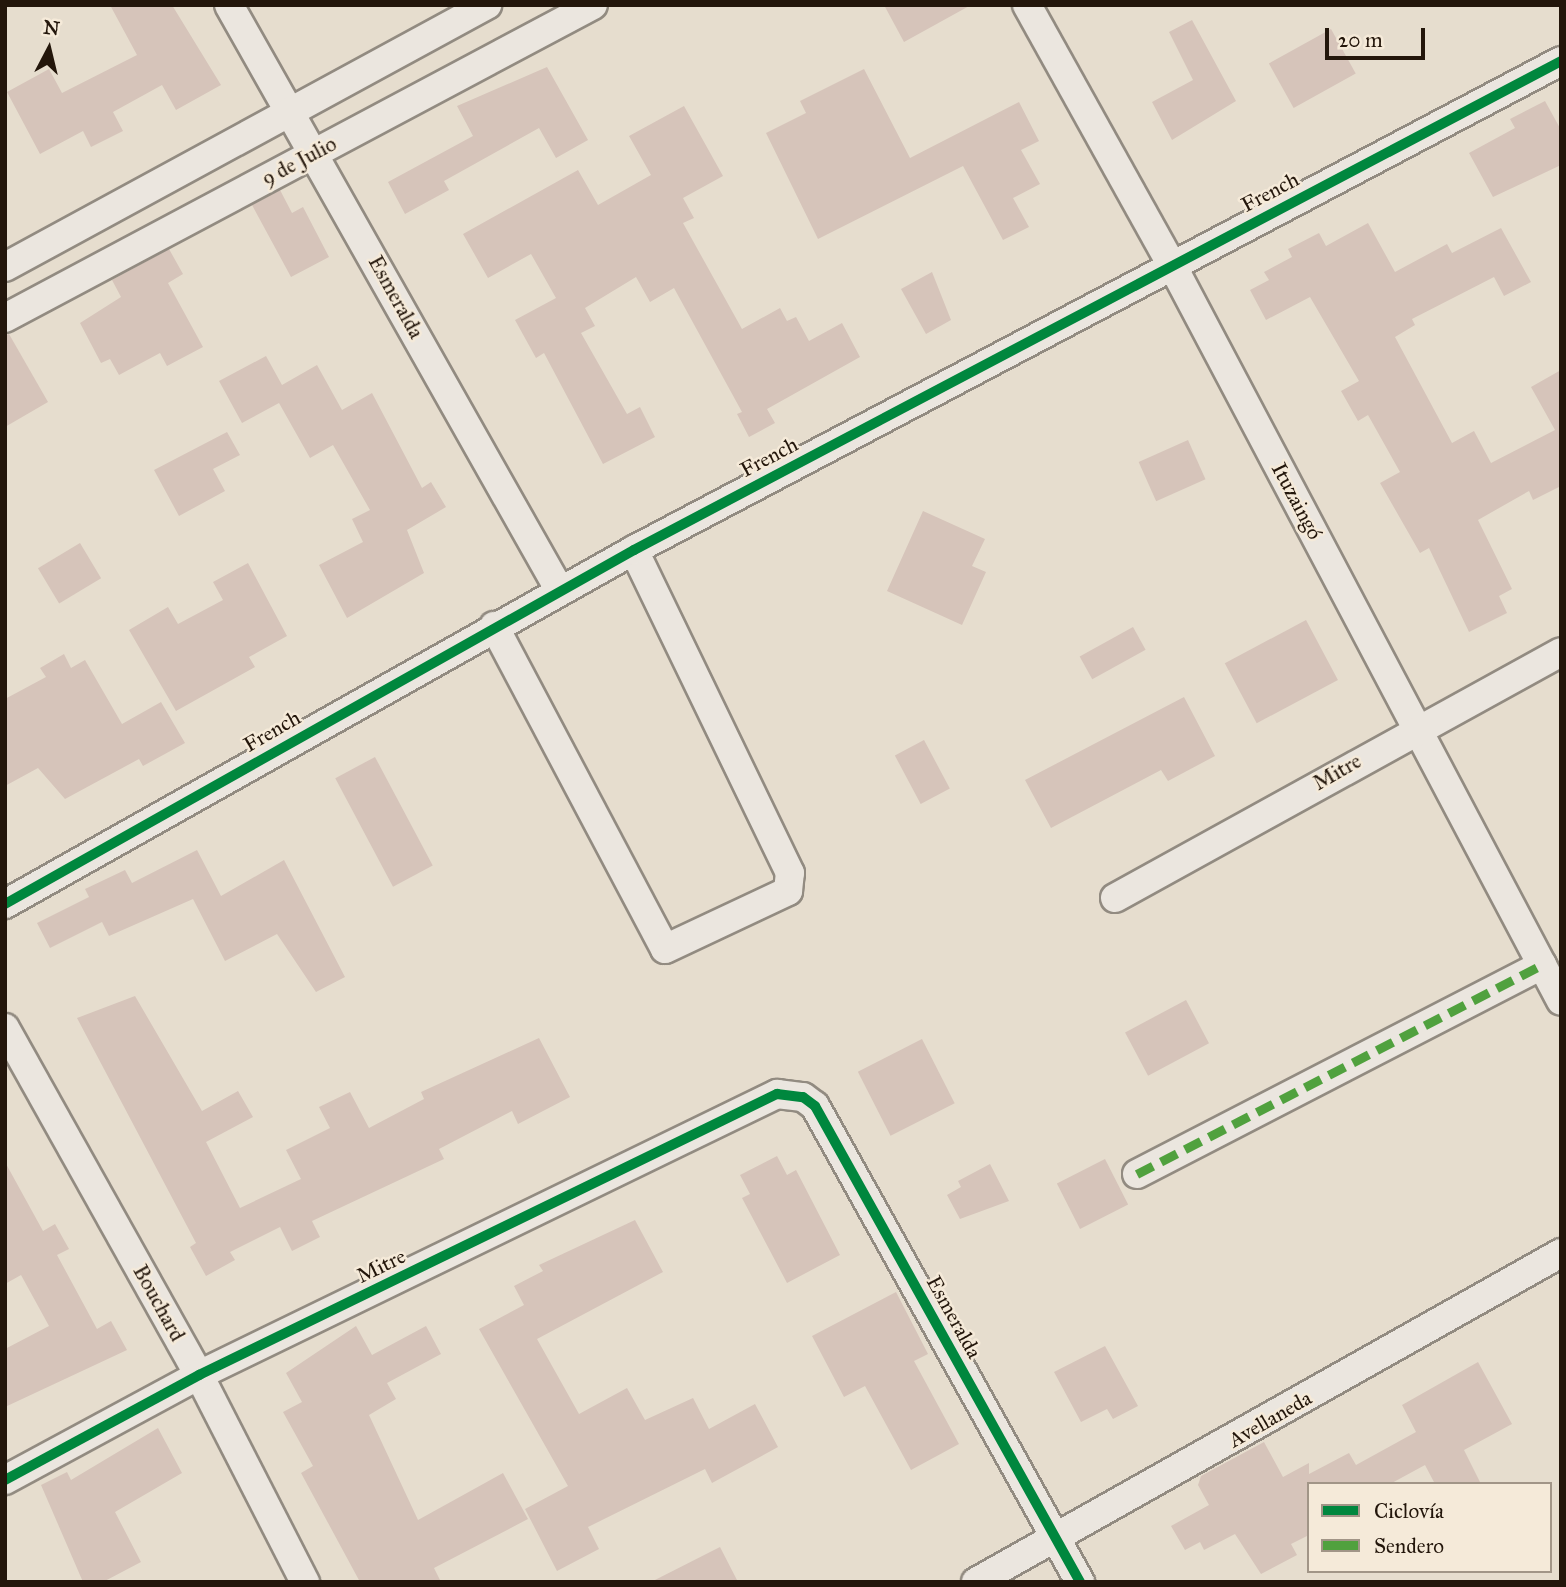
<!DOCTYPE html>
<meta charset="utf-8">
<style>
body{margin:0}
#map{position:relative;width:1566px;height:1587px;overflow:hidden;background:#e6ddce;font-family:"IM FELL Great Primer",serif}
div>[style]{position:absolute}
.building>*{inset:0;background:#d6c4ba;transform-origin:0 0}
.roads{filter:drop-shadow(2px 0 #928b81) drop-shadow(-2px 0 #928b81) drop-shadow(0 2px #928b81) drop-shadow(0 -2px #928b81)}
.minor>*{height:28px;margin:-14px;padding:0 14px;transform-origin:14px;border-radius:14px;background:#ebe6df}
.quiet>*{height:9px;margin-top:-4.5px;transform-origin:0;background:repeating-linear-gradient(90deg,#50a13e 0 18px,transparent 0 27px)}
.cycleway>*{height:10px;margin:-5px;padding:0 5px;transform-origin:5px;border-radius:5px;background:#00873e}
span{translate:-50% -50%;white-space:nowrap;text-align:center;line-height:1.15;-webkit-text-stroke:5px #f5ead9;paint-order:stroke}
.street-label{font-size:21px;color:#23160b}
.frame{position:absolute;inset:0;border:7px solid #23160b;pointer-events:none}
.legend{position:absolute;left:1307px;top:1482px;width:245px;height:91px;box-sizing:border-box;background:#f5ead9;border:2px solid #a19587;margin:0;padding:9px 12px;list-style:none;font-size:21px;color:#23160b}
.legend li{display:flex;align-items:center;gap:14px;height:35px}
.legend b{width:35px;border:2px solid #a19587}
.north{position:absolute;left:14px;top:14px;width:70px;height:70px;-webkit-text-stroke:5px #f5ead9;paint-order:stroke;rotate:7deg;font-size:19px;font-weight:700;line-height:28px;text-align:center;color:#23160b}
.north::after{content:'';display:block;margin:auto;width:24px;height:32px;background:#23160b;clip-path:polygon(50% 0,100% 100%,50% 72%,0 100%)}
.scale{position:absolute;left:1325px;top:28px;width:100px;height:32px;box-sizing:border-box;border:4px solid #23160b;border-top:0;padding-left:9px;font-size:21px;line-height:24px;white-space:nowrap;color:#23160b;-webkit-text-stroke:5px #f5ead9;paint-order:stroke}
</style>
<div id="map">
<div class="building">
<div style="clip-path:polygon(110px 5px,172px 5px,221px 85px,176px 110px,162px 85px,113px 112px,123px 131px,91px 147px,83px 131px,40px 154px,7px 92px,49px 69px,62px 93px,137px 55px)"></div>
<div style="clip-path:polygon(884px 5px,971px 5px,904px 42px)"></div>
<div style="clip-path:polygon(1192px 20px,1236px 101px,1172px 140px,1152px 102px,1193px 80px,1169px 32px)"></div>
<div style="left:1331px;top:29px;width:51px;height:71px;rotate:61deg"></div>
<div style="clip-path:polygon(547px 67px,588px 140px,556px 158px,539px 128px,444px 181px,449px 190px,405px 214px,388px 182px,473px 136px,457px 106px)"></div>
<div style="clip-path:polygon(864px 69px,910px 158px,1019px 102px,1039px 141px,1021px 150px,1040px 184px,1013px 198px,1029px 227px,1003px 240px,963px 166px,818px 239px,766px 133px,806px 113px,800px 101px)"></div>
<div style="clip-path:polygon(1545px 101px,1561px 130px,1561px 165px,1493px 197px,1469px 153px,1515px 128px,1510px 119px)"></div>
<div style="clip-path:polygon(684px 106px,723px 176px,683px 198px,694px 218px,683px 223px,742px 329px,780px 308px,787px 321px,796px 317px,809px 341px,842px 323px,860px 357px,767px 409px,775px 423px,749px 437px,737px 414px,742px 412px,674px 288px,650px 302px,636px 277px,585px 308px,595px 326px,581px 333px,627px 414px,640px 407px,655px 437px,603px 464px,544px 353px,536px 358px,515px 320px,556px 298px,531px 254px,488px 278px,463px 234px,578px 170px,598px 205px,651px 175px,629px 136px)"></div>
<div style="clip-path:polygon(280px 190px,292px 213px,303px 207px,329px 257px,291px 277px,252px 205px)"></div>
<div style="clip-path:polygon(1368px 223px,1395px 272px,1447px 244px,1452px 253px,1501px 228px,1531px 282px,1504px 296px,1494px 277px,1412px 319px,1415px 325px,1395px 337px,1452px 443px,1474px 431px,1491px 463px,1555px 430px,1531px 387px,1561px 370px,1561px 486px,1533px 500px,1529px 491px,1478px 520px,1512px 589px,1499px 596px,1507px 613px,1469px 632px,1429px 548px,1420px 553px,1380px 483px,1400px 472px,1368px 415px,1358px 421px,1341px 391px,1359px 381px,1310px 297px,1266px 320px,1250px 290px,1269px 280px,1264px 272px,1292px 257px,1288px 249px,1319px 233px,1326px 246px)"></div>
<div style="clip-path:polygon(169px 249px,183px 274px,168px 283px,203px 347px,167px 366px,160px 353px,119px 375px,110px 359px,101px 363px,80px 323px,121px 297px,112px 280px)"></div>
<div style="clip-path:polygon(932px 272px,951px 320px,926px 334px,901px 289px)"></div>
<div style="clip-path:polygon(9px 334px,48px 402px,5px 427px,5px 335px)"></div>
<div style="clip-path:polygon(266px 356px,282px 385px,317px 365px,342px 410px,372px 393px,422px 488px,431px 482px,446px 507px,407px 530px,424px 573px,347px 618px,319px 565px,363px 542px,352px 519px,370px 510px,333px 445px,310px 458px,279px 403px,242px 423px,219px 381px)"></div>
<div style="clip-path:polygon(227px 432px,240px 455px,213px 469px,225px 491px,179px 516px,154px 470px)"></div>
<div style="left:1188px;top:440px;width:43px;height:54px;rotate:66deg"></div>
<div style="clip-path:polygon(923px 511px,985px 539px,972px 566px,986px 572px,962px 625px,887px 591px)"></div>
<div style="left:80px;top:543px;width:41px;height:49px;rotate:59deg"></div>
<div style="clip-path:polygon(248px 563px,287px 636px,249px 657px,255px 667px,176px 711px,129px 630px,168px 607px,178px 624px,223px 600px,213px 582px)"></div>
<div style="left:1306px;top:620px;width:68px;height:92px;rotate:62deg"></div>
<div style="left:1133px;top:627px;width:26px;height:61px;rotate:61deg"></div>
<div style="clip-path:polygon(64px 654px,71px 668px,85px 660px,122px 724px,161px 702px,185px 743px,143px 766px,139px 759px,65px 799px,38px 768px,5px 786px,5px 699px,46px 677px,40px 668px)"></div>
<div style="clip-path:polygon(1184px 697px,1215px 756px,1168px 781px,1161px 770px,1051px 828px,1025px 780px)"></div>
<div style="left:924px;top:740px;width:55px;height:33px;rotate:62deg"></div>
<div style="left:375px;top:757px;width:123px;height:45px;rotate:62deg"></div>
<div style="clip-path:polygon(197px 850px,221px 896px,284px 860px,345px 977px,316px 992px,277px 934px,225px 961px,193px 899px,109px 936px,102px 922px,50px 948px,37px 923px,89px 897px,85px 889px,125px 870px,132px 883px)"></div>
<div style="clip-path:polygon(135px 996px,202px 1111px,238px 1091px,253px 1117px,206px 1142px,240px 1208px,301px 1179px,286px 1150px,330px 1128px,319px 1107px,350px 1092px,369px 1128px,424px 1099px,421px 1092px,539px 1038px,570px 1097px,518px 1124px,512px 1111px,439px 1149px,444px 1159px,312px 1221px,320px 1237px,292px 1251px,280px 1227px,230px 1252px,235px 1260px,206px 1276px,190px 1247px,196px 1243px,77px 1018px)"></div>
<div style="left:1186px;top:1000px;width:49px;height:69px;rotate:62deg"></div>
<div style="left:922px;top:1039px;width:72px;height:72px;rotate:63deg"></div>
<div style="clip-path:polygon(777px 1156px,787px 1175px,796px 1170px,840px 1255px,787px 1283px,742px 1198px,750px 1194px,740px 1175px)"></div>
<div style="left:1105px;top:1159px;width:51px;height:54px;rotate:63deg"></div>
<div style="clip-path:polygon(5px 1162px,43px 1231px,55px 1224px,69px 1249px,57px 1255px,97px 1329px,111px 1321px,127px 1350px,5px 1407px,5px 1349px,49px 1326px,21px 1275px,5px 1284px)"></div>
<div style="clip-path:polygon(990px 1164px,1009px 1201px,960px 1219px,947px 1195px,961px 1187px,958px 1181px)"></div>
<div style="clip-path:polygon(635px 1220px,663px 1272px,537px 1339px,579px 1414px,627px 1388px,645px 1420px,693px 1398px,709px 1429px,755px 1404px,778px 1447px,712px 1483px,705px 1469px,588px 1527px,599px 1549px,557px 1571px,525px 1509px,568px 1486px,479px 1329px,524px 1305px,514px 1286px,543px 1271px,539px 1265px)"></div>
<div style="clip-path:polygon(896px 1292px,928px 1354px,914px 1361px,959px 1444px,911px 1470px,865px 1386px,844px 1397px,812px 1336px)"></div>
<div style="clip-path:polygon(356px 1326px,372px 1355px,426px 1326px,441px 1354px,387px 1383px,396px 1399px,369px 1415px,418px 1520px,503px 1473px,528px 1519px,434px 1568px,441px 1582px,360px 1582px,301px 1473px,313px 1466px,283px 1412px,302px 1402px,286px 1373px)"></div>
<div style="clip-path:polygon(1105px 1346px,1138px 1406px,1113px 1419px,1107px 1409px,1081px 1422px,1054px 1372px)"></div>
<div style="clip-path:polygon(1478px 1362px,1512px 1424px,1464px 1450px,1481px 1484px,1435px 1484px,1425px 1465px,1390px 1484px,1309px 1484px,1309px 1535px,1291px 1544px,1297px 1555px,1261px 1574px,1235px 1534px,1204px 1550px,1200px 1542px,1185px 1550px,1171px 1526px,1209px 1505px,1198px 1485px,1201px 1476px,1264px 1442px,1283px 1477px,1309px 1463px,1309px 1474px,1349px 1453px,1356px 1465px,1416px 1432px,1402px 1405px)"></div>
<div style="clip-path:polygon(158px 1428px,182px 1473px,115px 1512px,141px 1562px,103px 1582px,83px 1582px,41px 1485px,67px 1472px,71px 1480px)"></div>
<div style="clip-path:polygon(720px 1547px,738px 1582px,651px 1582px)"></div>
</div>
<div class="roads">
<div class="minor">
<div style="left:229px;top:5px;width:673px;rotate:60.54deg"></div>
<div style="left:1027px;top:5px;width:298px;rotate:60.9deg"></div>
<div style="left:1172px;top:265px;width:832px;rotate:62.14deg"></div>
<div style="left:5px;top:267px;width:549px;rotate:-28.53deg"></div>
<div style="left:5px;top:318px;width:666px;rotate:-28.03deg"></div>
<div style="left:494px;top:626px;width:365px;rotate:62.1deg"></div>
<div style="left:665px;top:949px;width:136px;rotate:-25.2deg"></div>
<div style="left:788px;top:891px;width:18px;rotate:-84deg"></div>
<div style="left:790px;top:873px;width:359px;rotate:-115.8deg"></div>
<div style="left:1115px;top:898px;width:509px;rotate:-28.88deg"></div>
<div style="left:5px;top:904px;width:722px;rotate:-29.37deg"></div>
<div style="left:634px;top:550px;width:1048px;rotate:-27.81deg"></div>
<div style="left:5px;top:1028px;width:398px;rotate:60.8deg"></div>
<div style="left:199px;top:1375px;width:233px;rotate:62.9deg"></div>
<div style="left:1137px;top:1174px;width:456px;rotate:-27.3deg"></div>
<div style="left:5px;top:1480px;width:221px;rotate:-28.4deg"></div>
<div style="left:199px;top:1375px;width:643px;rotate:-25.93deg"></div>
<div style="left:777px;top:1094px;width:26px;rotate:7deg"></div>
<div style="left:803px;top:1097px;width:15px;rotate:37deg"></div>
<div style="left:815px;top:1106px;width:545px;rotate:60.89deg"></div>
<div style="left:976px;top:1582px;width:671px;rotate:-29.35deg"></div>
</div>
</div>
<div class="quiet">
<div style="left:1137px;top:1174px;width:456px;rotate:-27.3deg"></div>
</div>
<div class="cycleway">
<div style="left:5px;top:904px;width:722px;rotate:-29.37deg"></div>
<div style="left:634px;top:550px;width:1048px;rotate:-27.81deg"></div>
<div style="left:5px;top:1480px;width:221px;rotate:-28.4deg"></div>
<div style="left:199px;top:1375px;width:643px;rotate:-25.93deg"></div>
<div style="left:777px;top:1094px;width:26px;rotate:7deg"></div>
<div style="left:803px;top:1097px;width:15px;rotate:37deg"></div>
<div style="left:815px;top:1106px;width:545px;rotate:60.89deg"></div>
</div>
<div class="street-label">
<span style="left:299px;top:161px;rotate:-28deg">9 de Julio</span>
<span style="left:1270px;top:192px;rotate:-28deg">French</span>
<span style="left:396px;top:297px;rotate:61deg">Esmeralda</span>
<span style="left:769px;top:457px;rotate:-28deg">French</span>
<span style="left:1297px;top:501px;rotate:62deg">Ituzaingó</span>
<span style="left:272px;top:731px;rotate:-30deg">French</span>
<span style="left:1337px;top:772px;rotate:-30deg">Mitre</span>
<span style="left:381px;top:1266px;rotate:-26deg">Mitre</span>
<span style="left:159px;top:1303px;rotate:61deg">Bouchard</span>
<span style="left:954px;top:1317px;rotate:61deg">Esmeralda</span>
<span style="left:1270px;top:1419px;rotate:-30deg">Avellaneda</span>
</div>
<div class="frame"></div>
<ul class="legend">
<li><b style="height:9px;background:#00873e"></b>Ciclovía</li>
<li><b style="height:9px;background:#50a13e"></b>Sendero</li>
</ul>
<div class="north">N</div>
<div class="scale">20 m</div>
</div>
